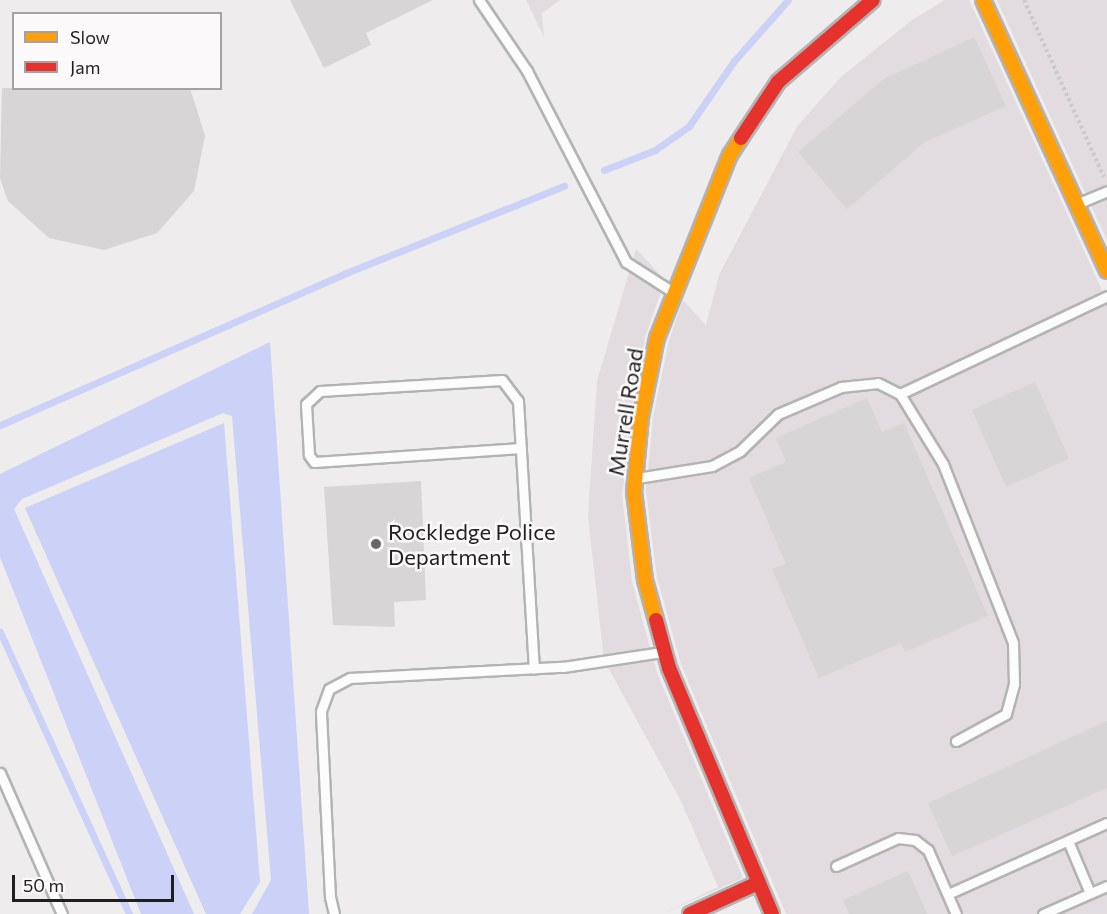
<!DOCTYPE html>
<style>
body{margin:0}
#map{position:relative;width:1107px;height:914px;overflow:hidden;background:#eeeced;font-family:Commissioner,sans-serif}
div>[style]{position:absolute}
.built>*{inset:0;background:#e2dbdf}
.water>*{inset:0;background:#cbd1f7}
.stream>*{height:7px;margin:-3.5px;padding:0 3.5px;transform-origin:3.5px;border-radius:3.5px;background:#cbd1f7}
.building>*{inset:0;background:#d7d5d5;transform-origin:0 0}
.path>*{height:4px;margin-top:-2px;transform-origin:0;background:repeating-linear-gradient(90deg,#cbcacb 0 3px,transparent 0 6px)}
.roads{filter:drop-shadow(2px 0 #b4b3b3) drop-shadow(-2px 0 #b4b3b3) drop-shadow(0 2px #b4b3b3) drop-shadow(0 -2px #b4b3b3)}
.lane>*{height:9px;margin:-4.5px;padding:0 4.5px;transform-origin:4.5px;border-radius:4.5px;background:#fcfcfc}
.slow>*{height:14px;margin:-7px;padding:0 7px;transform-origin:7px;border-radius:7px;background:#ff9f0a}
.jam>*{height:14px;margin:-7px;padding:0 7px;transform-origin:7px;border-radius:7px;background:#e5322d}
.dots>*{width:16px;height:16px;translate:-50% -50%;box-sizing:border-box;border:3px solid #fcf9fa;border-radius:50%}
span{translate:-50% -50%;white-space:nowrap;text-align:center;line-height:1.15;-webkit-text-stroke:5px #fcf9fa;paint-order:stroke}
.street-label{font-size:22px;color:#201f20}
.poi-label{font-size:22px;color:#201f20}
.left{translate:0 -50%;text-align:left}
.legend{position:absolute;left:12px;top:12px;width:210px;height:78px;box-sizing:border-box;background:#fcf9fa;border:2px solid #a4a2a3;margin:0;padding:8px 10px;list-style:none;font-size:18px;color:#201f20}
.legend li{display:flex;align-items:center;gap:12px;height:30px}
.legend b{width:30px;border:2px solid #a4a2a3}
.scale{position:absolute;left:12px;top:875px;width:162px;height:27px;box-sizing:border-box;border:3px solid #201f20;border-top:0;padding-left:8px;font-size:18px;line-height:21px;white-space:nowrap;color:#201f20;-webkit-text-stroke:4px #fcf9fa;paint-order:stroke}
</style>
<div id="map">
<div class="built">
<div style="clip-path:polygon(526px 0,560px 0,542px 13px,544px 37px)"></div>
<div style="clip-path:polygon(945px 0,969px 0,1107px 301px,1107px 914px,786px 914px,681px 664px,657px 577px,646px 490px,653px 418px,669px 340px,683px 300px,706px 325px,719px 275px,798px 125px,842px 76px,912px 20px)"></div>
<div style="clip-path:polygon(997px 0,1107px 0,1107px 240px)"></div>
<div style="clip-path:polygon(636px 249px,665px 280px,645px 337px,622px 494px,632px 582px,657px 673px,743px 878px,662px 914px,718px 887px,681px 801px,604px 660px,588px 516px,597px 381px)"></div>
</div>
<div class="water">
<div style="clip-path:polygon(270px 342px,309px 914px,252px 914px,271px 880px,232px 416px,223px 413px,22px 499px,14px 509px,194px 914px,141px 914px,0 557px,0 474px)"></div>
<div style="clip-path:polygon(224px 423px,260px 882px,240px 914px,206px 914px,25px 508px)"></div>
</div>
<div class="stream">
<div style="left:604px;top:170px;width:55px;rotate:-21.4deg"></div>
<div style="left:655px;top:150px;width:42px;rotate:-35.2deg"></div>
<div style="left:689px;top:126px;width:79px;rotate:-55.3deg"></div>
<div style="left:734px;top:61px;width:81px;rotate:-48.5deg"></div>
<div style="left:0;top:425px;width:378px;rotate:-23.7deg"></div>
<div style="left:346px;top:273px;width:235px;rotate:-21.8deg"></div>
<div style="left:0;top:632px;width:310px;rotate:65.4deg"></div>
</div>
<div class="building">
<div style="clip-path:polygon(290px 0,433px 0,366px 33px,371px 45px,324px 68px)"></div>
<div style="clip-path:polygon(974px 37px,1006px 106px,925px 142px,847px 209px,798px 152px,884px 79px)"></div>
<div style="clip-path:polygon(2px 88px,190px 88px,205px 136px,194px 191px,157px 233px,104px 250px,49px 238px,8px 201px,0 178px)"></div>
<div style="left:1035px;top:382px;width:84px;height:69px;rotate:66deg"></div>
<div style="clip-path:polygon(867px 398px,882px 432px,904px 423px,988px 616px,905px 652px,901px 643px,819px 678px,772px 569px,786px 564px,749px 478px,786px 462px,776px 438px)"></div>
<div style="clip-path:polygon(421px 481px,426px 600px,394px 602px,395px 627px,333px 625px,324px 487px)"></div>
<div style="clip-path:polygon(1107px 721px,1107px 788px,952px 856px,928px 803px)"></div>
<div style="clip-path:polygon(908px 871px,927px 914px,849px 914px,843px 900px)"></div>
</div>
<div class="path">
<div style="left:1024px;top:0;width:194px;rotate:65.7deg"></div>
</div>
<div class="roads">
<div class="lane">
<div style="left:479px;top:0;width:86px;rotate:55.9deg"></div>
<div style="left:527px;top:71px;width:215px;rotate:62.6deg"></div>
<div style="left:626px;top:262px;width:56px;rotate:32.6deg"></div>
<div style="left:1079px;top:203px;width:30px;rotate:-23deg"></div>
<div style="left:900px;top:394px;width:229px;rotate:-25.3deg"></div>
<div style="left:521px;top:448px;width:207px;rotate:176.1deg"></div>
<div style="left:314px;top:462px;width:9px;rotate:-126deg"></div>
<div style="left:309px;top:455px;width:51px;rotate:-93.4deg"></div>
<div style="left:306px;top:404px;width:19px;rotate:-43deg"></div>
<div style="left:320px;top:391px;width:182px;rotate:-3.5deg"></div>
<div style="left:502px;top:380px;width:26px;rotate:53deg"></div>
<div style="left:518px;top:401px;width:268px;rotate:86.6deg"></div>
<div style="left:637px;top:478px;width:76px;rotate:-9.1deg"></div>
<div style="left:712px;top:466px;width:32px;rotate:-28deg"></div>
<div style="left:740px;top:451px;width:53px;rotate:-44.2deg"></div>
<div style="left:778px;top:414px;width:69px;rotate:-23.2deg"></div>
<div style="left:841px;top:387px;width:37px;rotate:-6deg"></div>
<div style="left:878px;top:383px;width:25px;rotate:27deg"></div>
<div style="left:900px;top:394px;width:82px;rotate:58.4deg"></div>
<div style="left:943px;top:464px;width:192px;rotate:68.6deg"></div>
<div style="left:1013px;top:643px;width:41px;rotate:88.6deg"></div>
<div style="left:1014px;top:684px;width:31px;rotate:105deg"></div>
<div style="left:1006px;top:714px;width:57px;rotate:151.6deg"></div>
<div style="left:0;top:773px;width:154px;rotate:66.3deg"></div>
<div style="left:1068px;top:841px;width:56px;rotate:67.1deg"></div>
<div style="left:836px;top:866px;width:68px;rotate:-24.3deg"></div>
<div style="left:898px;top:838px;width:17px;rotate:7deg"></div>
<div style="left:915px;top:840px;width:16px;rotate:38deg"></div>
<div style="left:928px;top:850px;width:70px;rotate:66.4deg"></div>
<div style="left:948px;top:894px;width:174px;rotate:-24.1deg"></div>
<div style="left:334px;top:914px;width:17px;rotate:-103deg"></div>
<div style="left:330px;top:897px;width:186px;rotate:-92.8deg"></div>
<div style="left:321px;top:711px;width:23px;rotate:-70deg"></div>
<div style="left:329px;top:689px;width:24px;rotate:-28deg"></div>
<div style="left:350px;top:678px;width:213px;rotate:-3deg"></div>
<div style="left:563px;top:667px;width:100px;rotate:-8.6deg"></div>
<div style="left:1043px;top:914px;width:70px;rotate:-23.6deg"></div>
</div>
<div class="slow">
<div style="left:983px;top:0;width:298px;rotate:65.4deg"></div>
<div style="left:656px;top:620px;width:41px;rotate:-105.4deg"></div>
<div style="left:645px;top:580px;width:89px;rotate:-97.1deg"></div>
<div style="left:634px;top:492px;width:75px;rotate:-84.7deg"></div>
<div style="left:641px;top:417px;width:81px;rotate:-78.6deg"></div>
<div style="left:657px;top:338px;width:197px;rotate:-68.3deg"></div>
<div style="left:730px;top:155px;width:20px;rotate:-57deg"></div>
</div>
<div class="jam">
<div style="left:741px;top:138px;width:67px;rotate:-56.5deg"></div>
<div style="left:778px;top:82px;width:125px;rotate:-40.8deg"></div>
<div style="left:656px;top:620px;width:50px;rotate:74.8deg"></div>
<div style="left:669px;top:668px;width:267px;rotate:67.3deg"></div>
<div style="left:690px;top:914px;width:75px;rotate:-24.5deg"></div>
</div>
</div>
<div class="dots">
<div style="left:376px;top:544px;background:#686768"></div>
</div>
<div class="street-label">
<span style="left:625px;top:412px;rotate:-81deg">Murrell Road</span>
</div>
<div class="poi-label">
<span class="left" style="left:388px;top:544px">Rockledge Police<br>Department</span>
</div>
<ul class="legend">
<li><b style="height:8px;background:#ff9f0a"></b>Slow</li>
<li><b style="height:8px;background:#e5322d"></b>Jam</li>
</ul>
<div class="scale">50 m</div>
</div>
